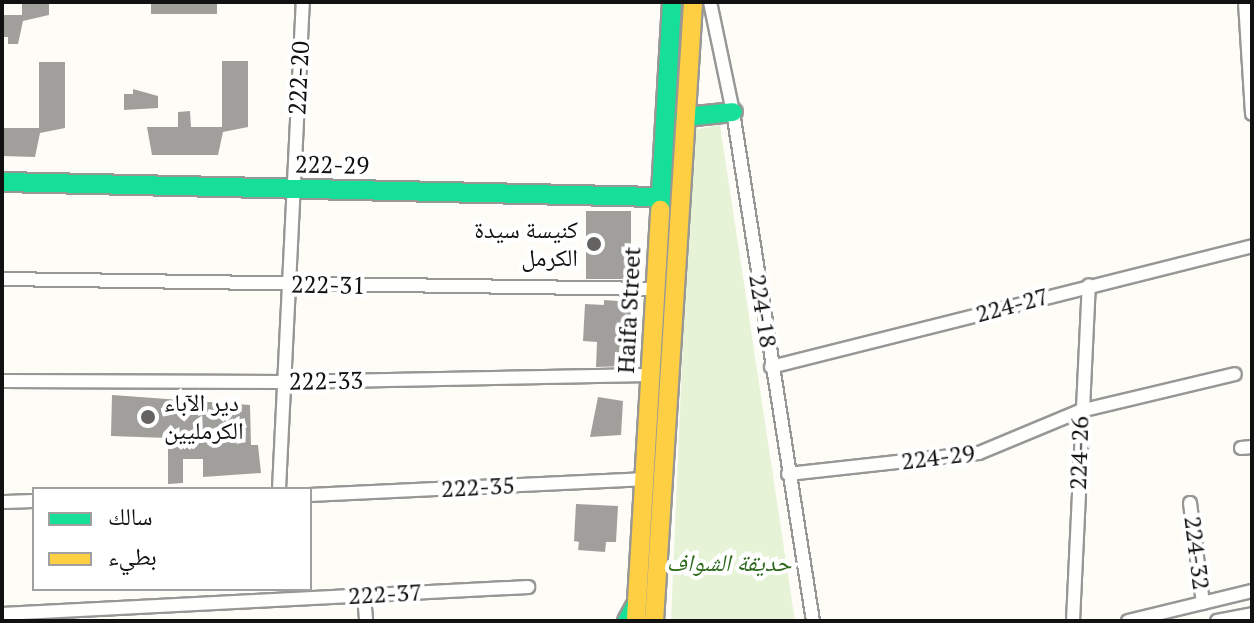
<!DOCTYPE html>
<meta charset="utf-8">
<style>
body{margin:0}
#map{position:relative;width:1254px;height:623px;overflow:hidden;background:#fdfcf7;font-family:"PT Serif","Noto Naskh Arabic",serif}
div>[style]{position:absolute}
.green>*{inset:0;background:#e7f3d7}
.building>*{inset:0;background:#a19f9c;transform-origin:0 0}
.roads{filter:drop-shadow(2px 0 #979795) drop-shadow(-2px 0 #979795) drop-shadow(0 2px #979795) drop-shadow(0 -2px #979795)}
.street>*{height:12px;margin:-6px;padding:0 6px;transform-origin:6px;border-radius:6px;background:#fffffe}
.fast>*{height:18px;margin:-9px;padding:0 9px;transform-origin:9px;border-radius:9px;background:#16e098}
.slow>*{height:18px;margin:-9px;padding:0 9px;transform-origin:9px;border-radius:9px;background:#ffcf43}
.dots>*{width:22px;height:22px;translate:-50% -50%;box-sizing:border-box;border:4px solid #fff;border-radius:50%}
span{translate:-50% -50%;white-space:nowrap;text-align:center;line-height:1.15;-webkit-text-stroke:8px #fff;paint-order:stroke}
.street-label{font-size:24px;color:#111}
.poi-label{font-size:24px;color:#111}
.right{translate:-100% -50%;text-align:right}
.left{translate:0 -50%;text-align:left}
.park-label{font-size:24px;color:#2f6b1f;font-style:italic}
.frame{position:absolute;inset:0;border:4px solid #111;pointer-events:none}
.legend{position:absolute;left:32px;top:487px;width:280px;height:104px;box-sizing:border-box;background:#fff;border:2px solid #a0a0a0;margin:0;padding:10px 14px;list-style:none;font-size:24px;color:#111}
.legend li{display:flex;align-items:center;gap:16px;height:40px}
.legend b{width:40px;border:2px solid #a0a0a0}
</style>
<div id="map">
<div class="green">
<div style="clip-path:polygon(720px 125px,795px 621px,671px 621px,692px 130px)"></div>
</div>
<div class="building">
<div style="clip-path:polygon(22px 2px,49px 4px,49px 15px,23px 21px,18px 44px,8px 44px,8px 37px,2px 37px,2px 15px,22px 15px)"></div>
<div style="left:151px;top:2px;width:66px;height:12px"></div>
<div style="clip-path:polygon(222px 61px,248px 61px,248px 127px,223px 132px,218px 155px,152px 155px,147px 127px,178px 127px,178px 112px,190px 111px,191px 127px,222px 127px)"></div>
<div style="clip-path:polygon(39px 62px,65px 62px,65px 128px,40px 133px,35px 157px,2px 156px,2px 128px,39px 128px)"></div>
<div style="clip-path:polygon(133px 89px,158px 96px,158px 108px,124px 110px,124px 94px,133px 94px)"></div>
<div style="left:586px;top:211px;width:45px;height:68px"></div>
<div style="clip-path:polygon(604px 300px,632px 302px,625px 366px,596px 367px,597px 342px,583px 341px,585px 304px,604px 305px)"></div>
<div style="clip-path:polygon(112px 395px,250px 405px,251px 445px,258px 445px,261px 473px,203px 477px,203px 459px,183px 459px,183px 483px,168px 484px,168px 438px,111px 436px)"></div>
<div style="clip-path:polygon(598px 397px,623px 401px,621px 435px,590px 437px)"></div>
<div style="clip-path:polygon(576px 504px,618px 506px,616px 542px,606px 542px,605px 552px,578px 550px,579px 542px,574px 541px)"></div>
</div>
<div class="roads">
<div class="street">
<div style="left:710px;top:2px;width:112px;rotate:78.2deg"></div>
<div style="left:733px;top:112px;width:515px;rotate:81.07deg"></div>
<div style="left:1245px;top:2px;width:112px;rotate:86.4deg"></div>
<div style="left:2px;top:279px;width:653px;rotate:0.88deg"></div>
<div style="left:771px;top:367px;width:496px;rotate:-14.1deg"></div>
<div style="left:2px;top:381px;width:282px;rotate:0.2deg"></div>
<div style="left:284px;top:382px;width:365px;rotate:-1.1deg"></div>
<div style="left:1241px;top:448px;width:11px;rotate:-5deg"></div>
<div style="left:788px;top:474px;width:192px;rotate:-6.3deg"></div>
<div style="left:979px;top:453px;width:109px;rotate:-22.6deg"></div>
<div style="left:1080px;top:411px;width:159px;rotate:-13.4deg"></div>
<div style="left:279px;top:489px;width:488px;rotate:-87.2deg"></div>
<div style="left:310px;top:495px;width:337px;rotate:-2.7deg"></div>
<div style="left:2px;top:502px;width:32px;rotate:-2deg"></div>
<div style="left:1190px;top:503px;width:101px;rotate:82.6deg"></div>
<div style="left:364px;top:596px;width:25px;rotate:85deg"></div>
<div style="left:2px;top:614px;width:527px;rotate:-2.94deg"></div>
<div style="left:1073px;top:621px;width:336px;rotate:-87.3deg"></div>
<div style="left:1128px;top:621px;width:128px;rotate:-13.6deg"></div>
<div style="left:1217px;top:621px;width:36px;rotate:-11deg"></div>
</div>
<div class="fast">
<div style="left:685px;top:117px;width:48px;rotate:-5.9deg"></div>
<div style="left:2px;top:182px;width:658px;rotate:1.31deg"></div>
<div style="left:660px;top:210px;width:208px;rotate:-86.7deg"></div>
<div style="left:627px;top:621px;width:21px;rotate:-61deg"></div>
</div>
<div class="slow">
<div style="left:636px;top:618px;width:409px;rotate:-86.6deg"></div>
<div style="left:654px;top:621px;width:620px;rotate:-86.39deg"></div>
</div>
</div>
<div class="dots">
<div style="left:594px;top:244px;background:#646362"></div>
<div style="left:148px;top:417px;background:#646362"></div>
</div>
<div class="street-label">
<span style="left:299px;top:78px;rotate:-87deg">222-20</span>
<span style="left:332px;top:165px;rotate:1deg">222-29</span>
<span style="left:328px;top:285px;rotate:1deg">222-31</span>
<span style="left:1012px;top:305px;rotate:-15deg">224-27</span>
<span style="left:629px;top:310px;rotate:-87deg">Haifa Street</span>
<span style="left:763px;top:311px;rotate:81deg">224-18</span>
<span style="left:326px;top:381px;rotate:-1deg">222-33</span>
<span style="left:1079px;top:453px;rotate:-88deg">224-26</span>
<span style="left:938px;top:457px;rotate:-7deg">224-29</span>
<span style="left:478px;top:487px;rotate:-3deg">222-35</span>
<span style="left:1197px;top:553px;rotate:83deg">224-32</span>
<span style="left:385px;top:594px;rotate:-3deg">222-37</span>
</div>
<div class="poi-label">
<span class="right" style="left:578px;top:244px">كنيسة سيدة<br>الكرمل</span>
<span class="left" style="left:164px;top:417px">دير الآباء<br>الكرمليين</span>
</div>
<div class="park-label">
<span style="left:729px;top:563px">حديقة الشواف</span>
</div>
<div class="frame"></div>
<ul class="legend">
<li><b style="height:10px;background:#16e098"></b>سالك</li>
<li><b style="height:10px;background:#ffcf43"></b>بطيء</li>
</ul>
</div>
